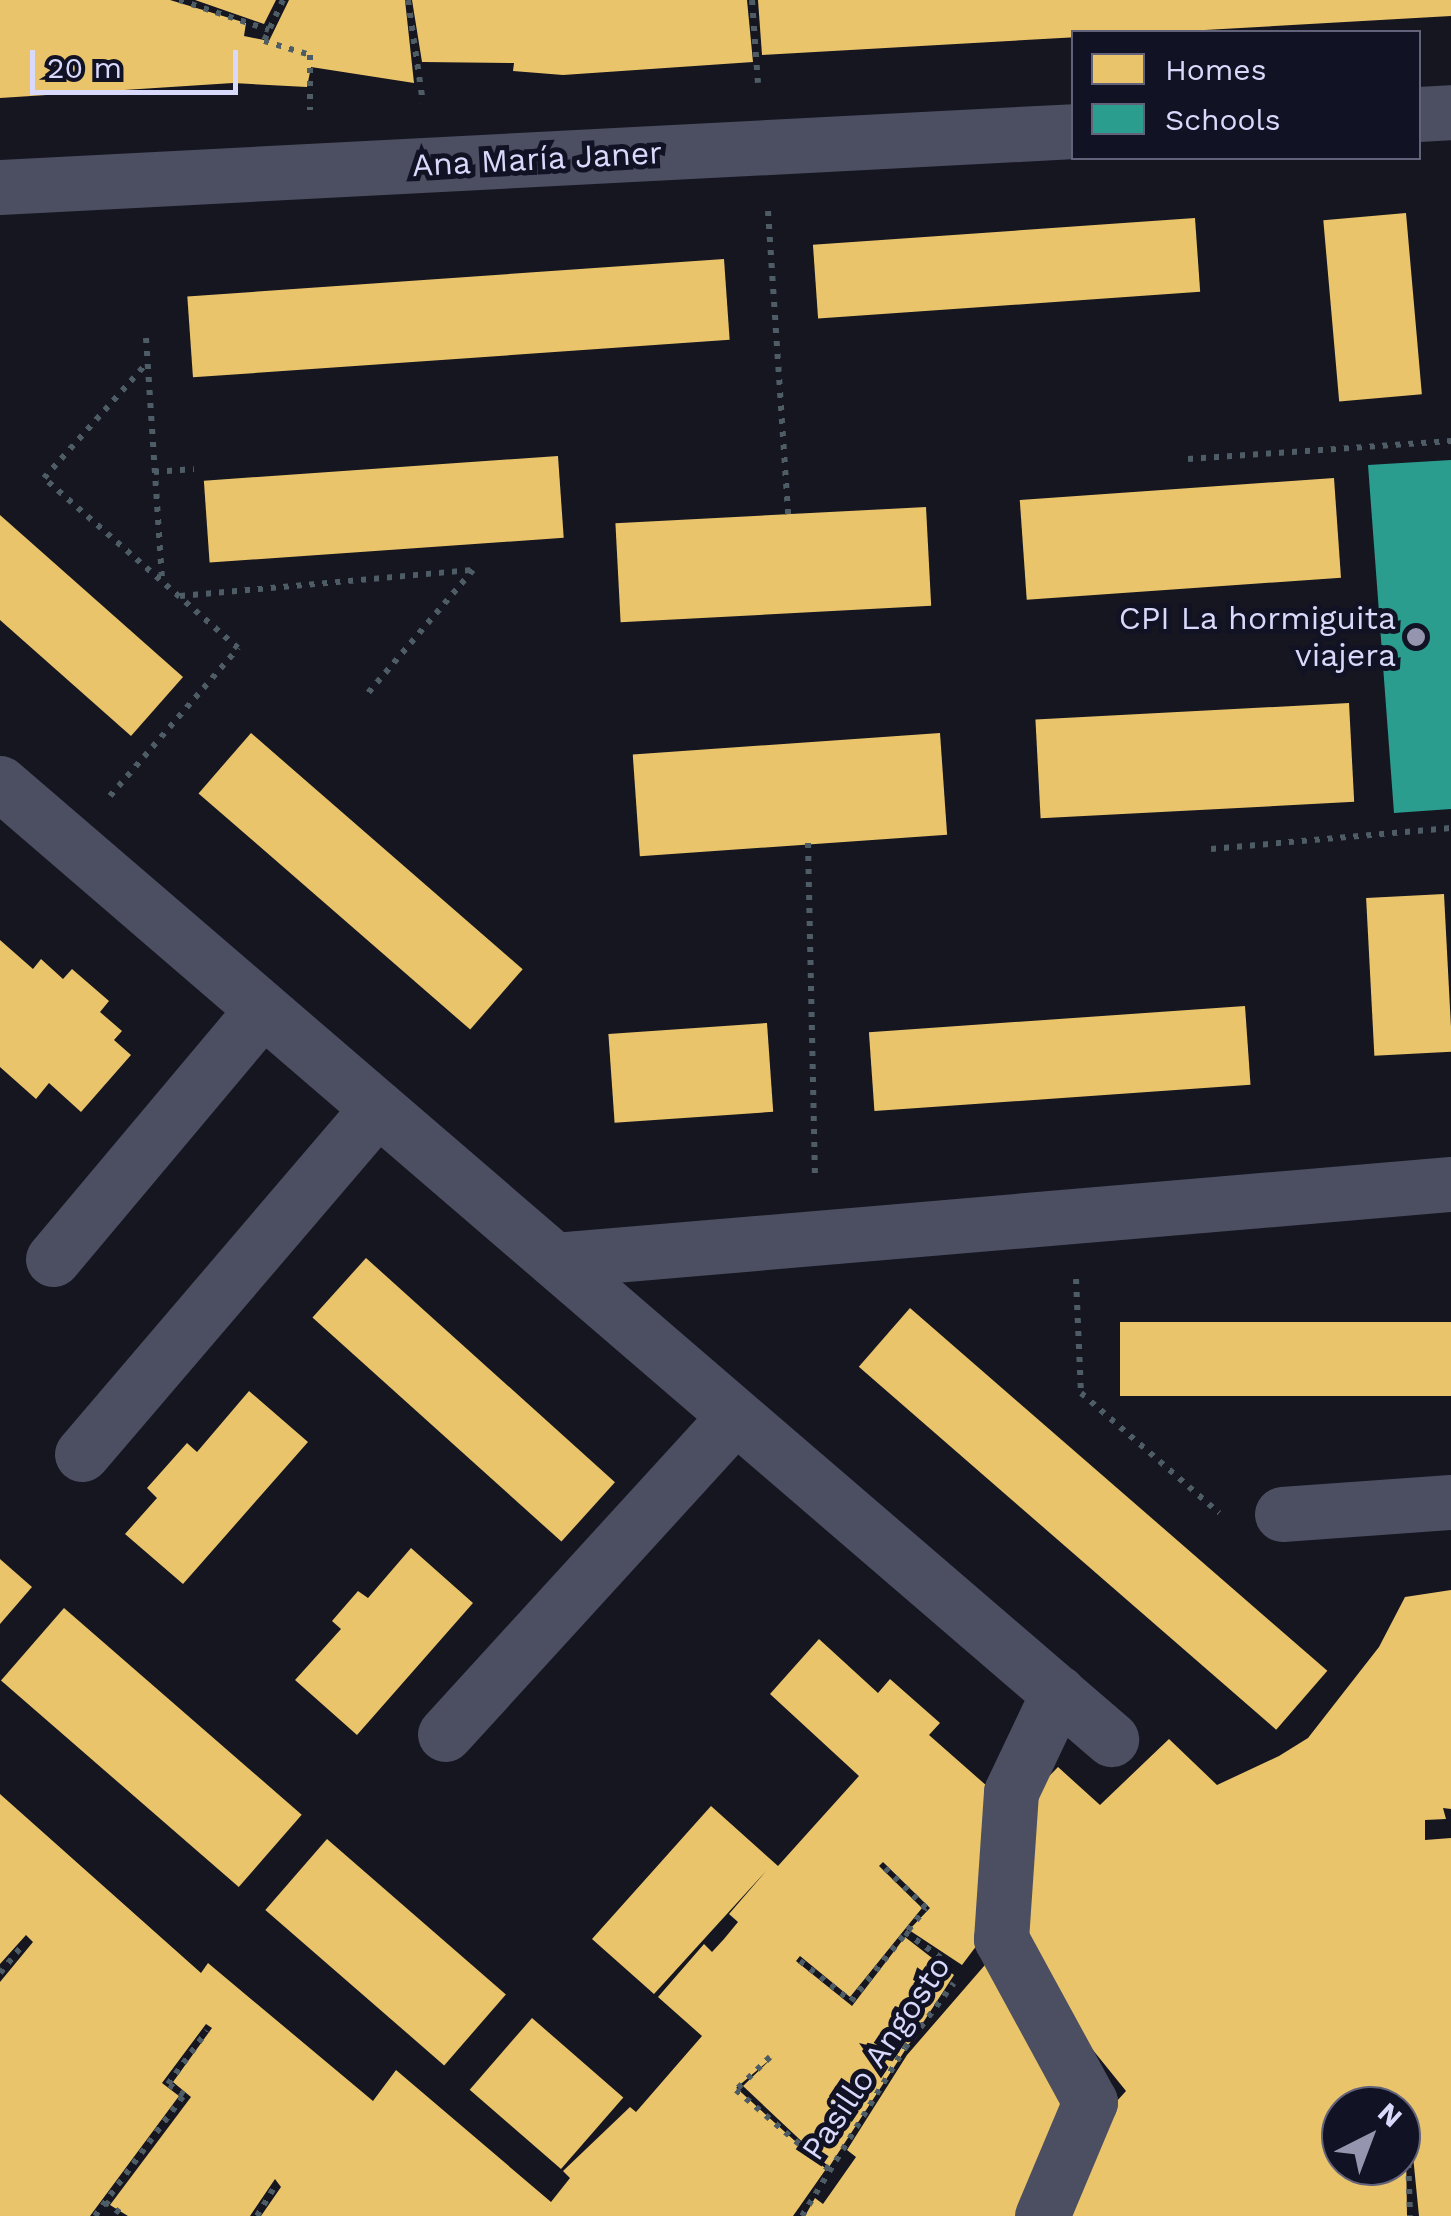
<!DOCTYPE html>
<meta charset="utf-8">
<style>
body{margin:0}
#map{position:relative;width:1451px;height:2216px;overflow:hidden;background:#161621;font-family:"Work Sans",sans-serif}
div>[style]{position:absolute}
.homes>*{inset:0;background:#e9c46a;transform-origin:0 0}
.schools>*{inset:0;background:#2a9d8f}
.path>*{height:6px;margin-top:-3px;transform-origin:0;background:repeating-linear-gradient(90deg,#4d5c65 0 5px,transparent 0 13px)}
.minor>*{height:55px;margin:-27.5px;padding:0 27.5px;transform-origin:27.5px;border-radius:27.5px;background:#4c4e61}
.dots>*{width:28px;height:28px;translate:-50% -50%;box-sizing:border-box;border:5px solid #121225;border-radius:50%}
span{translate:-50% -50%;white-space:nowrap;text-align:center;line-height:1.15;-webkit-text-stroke:10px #121225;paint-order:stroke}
.street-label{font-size:32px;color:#d9dafb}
.poi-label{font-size:32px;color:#d9dafb}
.right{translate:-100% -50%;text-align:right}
.legend{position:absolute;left:1071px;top:30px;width:350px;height:130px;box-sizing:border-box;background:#121225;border:2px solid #62627b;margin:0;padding:12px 18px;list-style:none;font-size:30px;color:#d9dafb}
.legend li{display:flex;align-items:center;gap:20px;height:50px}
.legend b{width:50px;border:2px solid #62627b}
.north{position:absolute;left:1321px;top:2086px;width:100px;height:100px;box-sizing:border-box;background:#121225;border:2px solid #62627b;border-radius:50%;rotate:42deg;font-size:28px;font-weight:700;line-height:40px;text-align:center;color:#d9dafb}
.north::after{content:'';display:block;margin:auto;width:35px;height:45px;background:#9595af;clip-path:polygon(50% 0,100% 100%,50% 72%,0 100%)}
.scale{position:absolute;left:30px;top:50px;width:208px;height:45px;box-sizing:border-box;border:5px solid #d9dafb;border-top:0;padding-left:12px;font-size:30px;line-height:35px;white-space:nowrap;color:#d9dafb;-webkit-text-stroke:8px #121225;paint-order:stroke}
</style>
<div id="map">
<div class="homes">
<div style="clip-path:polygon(0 0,170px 0,246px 23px,244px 36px,269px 41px,289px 0,405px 0,414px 83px,311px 67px,307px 87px,233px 83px,0 98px)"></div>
<div style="clip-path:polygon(195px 0,276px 0,264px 24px)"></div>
<div style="clip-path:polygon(412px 0,747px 0,753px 62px,563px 75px,513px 71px,514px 63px,422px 62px)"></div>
<div style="clip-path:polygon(758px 0,1451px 0,1451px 16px,762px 55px)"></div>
<div style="left:1406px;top:213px;width:182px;height:83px;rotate:85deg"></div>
<div style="left:1195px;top:218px;width:74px;height:383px;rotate:86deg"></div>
<div style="left:724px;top:259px;width:81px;height:538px;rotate:86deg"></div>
<div style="left:558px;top:456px;width:82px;height:355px;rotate:86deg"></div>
<div style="left:1334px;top:478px;width:100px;height:315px;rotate:86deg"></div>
<div style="left:926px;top:507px;width:99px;height:311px;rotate:87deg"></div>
<div style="clip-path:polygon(0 515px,183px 677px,131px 736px,0 620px)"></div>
<div style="left:1349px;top:703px;width:99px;height:314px;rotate:87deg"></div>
<div style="left:251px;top:733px;width:360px;height:80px;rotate:41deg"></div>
<div style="left:940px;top:733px;width:102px;height:308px;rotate:86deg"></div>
<div style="left:1444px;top:894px;width:158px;height:78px;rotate:87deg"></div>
<div style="clip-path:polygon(0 940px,33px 969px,41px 959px,63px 979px,72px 969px,109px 1001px,100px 1012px,122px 1031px,114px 1040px,131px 1055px,81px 1112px,49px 1083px,36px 1099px,0 1067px)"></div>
<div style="left:1245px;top:1006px;width:79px;height:377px;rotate:86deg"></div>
<div style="left:767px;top:1023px;width:89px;height:159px;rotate:86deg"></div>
<div style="left:366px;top:1258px;width:335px;height:80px;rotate:42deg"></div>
<div style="left:910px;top:1308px;width:553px;height:78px;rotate:41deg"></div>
<div style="left:1451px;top:1322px;width:74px;height:331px;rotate:90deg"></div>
<div style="clip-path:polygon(249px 1391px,308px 1442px,183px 1584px,125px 1534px,157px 1498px,147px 1488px,187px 1443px,197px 1452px)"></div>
<div style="clip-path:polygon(411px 1548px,473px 1603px,357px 1735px,295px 1680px,341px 1629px,332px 1621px,358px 1591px,368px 1598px)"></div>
<div style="clip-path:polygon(0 1559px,32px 1587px,0 1624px)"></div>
<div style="clip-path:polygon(1451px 1590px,1451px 1809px,1443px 1808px,1446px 1819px,1425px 1820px,1425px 1840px,1451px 1838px,1451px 2216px,1419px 2216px,1410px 2126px,1401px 2126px,1401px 2106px,1341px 2106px,1341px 2166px,1401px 2166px,1406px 2150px,1407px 2216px,1052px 2216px,1088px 2133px,1126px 2091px,1080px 2034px,1017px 1925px,1028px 1798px,1058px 1767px,1100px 1805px,1169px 1739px,1217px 1785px,1279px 1756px,1308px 1738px,1379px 1647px,1405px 1597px)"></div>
<div style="left:64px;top:1608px;width:315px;height:96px;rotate:41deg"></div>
<div style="clip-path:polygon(819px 1639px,878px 1693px,890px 1679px,940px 1723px,929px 1735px,996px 1794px,995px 1921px,962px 1965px,909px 1930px,930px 1908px,883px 1862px,879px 1866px,922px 1908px,850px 1997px,800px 1956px,796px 1961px,852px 2006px,905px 1937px,954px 1975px,829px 2167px,743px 2086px,773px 2057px,736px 2088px,732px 2084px,826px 2169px,793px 2216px,261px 2216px,281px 2187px,275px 2179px,250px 2216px,128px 2216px,110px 2205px,191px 2097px,173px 2082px,212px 2028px,206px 2024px,162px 2083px,179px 2096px,90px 2216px,0 2216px,0 1982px,33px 1942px,26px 1935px,0 1964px,0 1794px,201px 1973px,208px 1963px,373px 2101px,396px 2070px,551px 2202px,570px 2178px,563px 2171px,630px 2107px,636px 2112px,702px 2036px,658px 1997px,704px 1944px,712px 1952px,724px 1939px,738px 1922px,729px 1914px,767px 1870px,654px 1994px,592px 1939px,711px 1806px,778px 1866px,859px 1776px,770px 1694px)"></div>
<div style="left:327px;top:1839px;width:237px;height:94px;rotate:41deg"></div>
<div style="clip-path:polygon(991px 1958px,1074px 2103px,1036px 2216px,805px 2216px,815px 2198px,823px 2204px,856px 2157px,847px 2150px,907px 2055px)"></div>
<div style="left:532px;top:2018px;width:121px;height:95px;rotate:41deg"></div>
</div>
<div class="schools">
<div style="clip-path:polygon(1451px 460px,1451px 809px,1394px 813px,1368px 465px)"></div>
</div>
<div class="path">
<div style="left:179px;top:0;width:95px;rotate:18.4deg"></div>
<div style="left:283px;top:0;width:45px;rotate:114.9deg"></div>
<div style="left:264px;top:41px;width:48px;rotate:16.9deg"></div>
<div style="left:310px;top:55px;width:55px;rotate:90deg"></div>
<div style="left:408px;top:0;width:104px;rotate:81.7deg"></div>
<div style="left:752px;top:0;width:83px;rotate:85.9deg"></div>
<div style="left:768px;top:211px;width:305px;rotate:86.2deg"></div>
<div style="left:146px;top:338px;width:243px;rotate:86.2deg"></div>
<div style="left:1188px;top:459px;width:264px;rotate:-3.9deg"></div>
<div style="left:154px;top:472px;width:40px;rotate:-4.3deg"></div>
<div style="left:180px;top:596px;width:294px;rotate:-5.1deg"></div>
<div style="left:473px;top:570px;width:163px;rotate:130.5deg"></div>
<div style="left:110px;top:796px;width:196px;rotate:-49.1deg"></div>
<div style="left:238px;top:648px;width:258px;rotate:-138.8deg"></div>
<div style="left:44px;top:478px;width:154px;rotate:-48.2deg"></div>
<div style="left:808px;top:843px;width:334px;rotate:88.8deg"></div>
<div style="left:1211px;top:849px;width:241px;rotate:-5deg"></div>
<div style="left:1076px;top:1279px;width:114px;rotate:87.5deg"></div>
<div style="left:1081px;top:1393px;width:183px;rotate:41deg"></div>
<div style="left:905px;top:1932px;width:44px;rotate:35.8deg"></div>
<div style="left:800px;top:1961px;width:65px;rotate:38.1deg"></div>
<div style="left:851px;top:2001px;width:119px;rotate:-51.1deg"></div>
<div style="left:926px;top:1908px;width:62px;rotate:-135.7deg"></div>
<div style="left:0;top:1973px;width:35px;rotate:-51deg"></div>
<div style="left:770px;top:2057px;width:47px;rotate:135.9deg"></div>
<div style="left:736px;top:2090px;width:125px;rotate:40.5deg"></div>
<div style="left:1336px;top:2115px;width:5px;rotate:11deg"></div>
<div style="left:1401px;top:2124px;width:6px"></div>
<div style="left:1407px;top:2124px;width:92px;rotate:88.1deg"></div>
<div style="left:105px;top:2202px;width:24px;rotate:36deg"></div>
<div style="left:95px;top:2216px;width:150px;rotate:-53.7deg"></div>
<div style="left:184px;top:2095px;width:19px;rotate:-145deg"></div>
<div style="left:168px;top:2084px;width:66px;rotate:-53.7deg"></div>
<div style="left:257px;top:2216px;width:35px;rotate:-59deg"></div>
<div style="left:802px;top:2216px;width:197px;rotate:-58.5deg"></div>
<div style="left:905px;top:2048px;width:81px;rotate:-53deg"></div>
</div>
<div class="minor">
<div style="left:1418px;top:114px;width:33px;rotate:-3deg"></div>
<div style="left:0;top:187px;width:1075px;rotate:-2.98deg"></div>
<div style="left:0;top:783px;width:1466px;rotate:40.71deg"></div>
<div style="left:53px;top:1259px;width:326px;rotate:-50deg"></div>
<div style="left:555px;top:1260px;width:899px;rotate:-4.85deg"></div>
<div style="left:82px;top:1454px;width:455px;rotate:-49.5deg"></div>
<div style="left:1282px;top:1514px;width:169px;rotate:-4.1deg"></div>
<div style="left:445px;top:1734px;width:430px;rotate:-47.6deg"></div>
<div style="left:1042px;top:2216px;width:124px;rotate:-67.2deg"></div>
<div style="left:1090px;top:2102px;width:186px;rotate:-118.6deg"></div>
<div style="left:1001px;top:1939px;width:147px;rotate:-86.1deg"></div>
<div style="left:1011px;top:1792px;width:110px;rotate:-64.6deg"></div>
</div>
<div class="dots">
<div style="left:1416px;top:637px;background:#9595af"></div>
</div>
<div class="street-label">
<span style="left:537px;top:159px;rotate:-3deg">Ana María Janer</span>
<span style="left:876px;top:2058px;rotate:-56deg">Pasillo Angosto</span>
</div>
<div class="poi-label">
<span class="right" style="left:1396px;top:637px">CPI La hormiguita<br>viajera</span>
</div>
<ul class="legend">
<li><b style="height:28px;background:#e9c46a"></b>Homes</li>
<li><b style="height:28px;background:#2a9d8f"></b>Schools</li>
</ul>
<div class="north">N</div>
<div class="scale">20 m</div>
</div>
